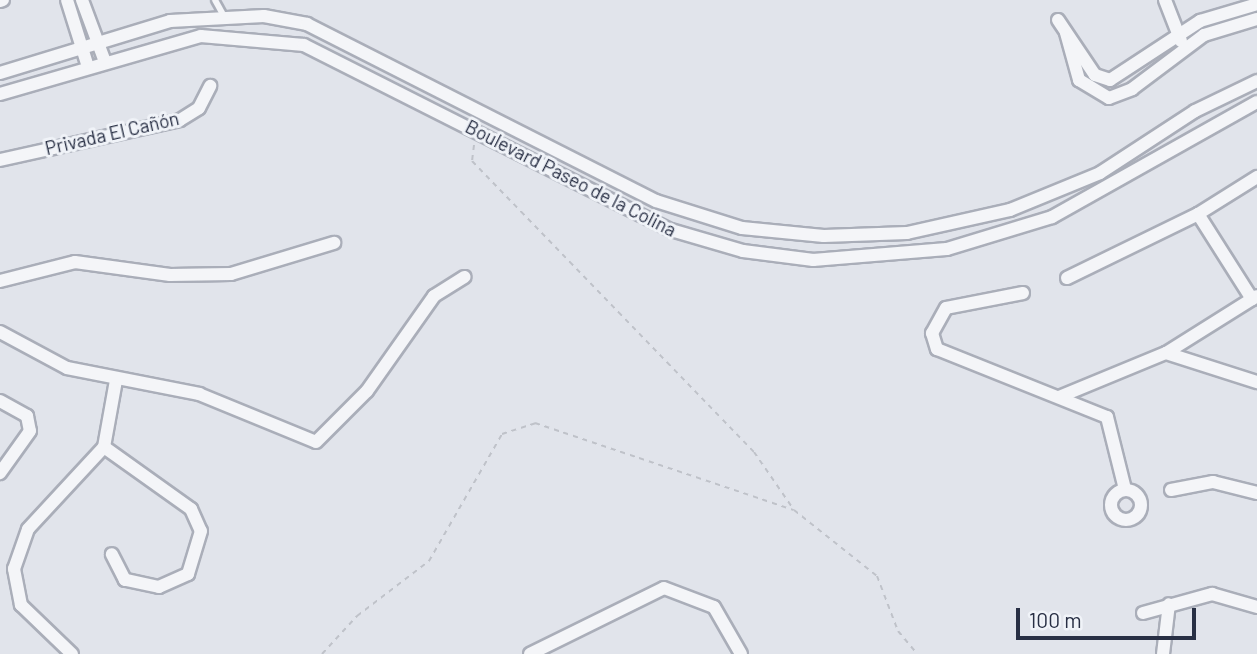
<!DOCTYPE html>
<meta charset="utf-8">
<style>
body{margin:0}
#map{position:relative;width:1257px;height:654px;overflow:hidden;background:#e1e4eb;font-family:Barlow,sans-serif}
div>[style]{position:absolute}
.path>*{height:2px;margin-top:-1px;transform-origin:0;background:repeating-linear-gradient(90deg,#bfc2c9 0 5px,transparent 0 10px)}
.roads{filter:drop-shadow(2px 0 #aaaeb9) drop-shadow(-2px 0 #aaaeb9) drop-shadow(0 2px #aaaeb9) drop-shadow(0 -2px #aaaeb9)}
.lane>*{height:6px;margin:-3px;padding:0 3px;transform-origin:3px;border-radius:3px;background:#f4f5f8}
.street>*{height:12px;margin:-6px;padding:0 6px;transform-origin:6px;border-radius:6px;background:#f4f5f8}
.street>.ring{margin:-6px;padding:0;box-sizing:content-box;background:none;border:12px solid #f4f5f8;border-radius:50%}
span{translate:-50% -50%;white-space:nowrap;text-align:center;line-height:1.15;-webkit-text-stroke:6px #f0f3f8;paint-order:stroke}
.street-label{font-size:19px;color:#282f44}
.scale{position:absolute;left:1016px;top:608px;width:180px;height:32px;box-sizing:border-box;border:4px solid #282f44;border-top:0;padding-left:9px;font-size:21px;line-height:24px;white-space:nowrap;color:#282f44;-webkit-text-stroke:5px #f0f3f8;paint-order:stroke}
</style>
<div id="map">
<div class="path">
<div style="left:474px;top:145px;width:16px;rotate:97deg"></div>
<div style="left:472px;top:161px;width:405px;rotate:45.9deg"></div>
<div style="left:754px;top:452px;width:70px;rotate:55.4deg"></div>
<div style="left:322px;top:654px;width:52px;rotate:-47.4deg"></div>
<div style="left:357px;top:616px;width:91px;rotate:-37.4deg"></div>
<div style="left:429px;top:561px;width:146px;rotate:-60.1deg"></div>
<div style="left:502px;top:434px;width:35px;rotate:-18deg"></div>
<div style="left:535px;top:423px;width:273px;rotate:18.6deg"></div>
<div style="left:794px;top:510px;width:106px;rotate:38.5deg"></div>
<div style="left:877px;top:576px;width:59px;rotate:69.1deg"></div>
<div style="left:898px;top:631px;width:30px;rotate:50deg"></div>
</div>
<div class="roads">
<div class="lane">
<div style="left:215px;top:0;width:18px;rotate:61deg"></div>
</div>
<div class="street">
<div style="left:67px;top:0;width:70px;rotate:72.6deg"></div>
<div style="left:82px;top:0;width:66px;rotate:69.6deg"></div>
<div style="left:1165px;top:0;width:44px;rotate:68.7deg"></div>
<div style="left:0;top:1px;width:3px;rotate:-18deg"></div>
<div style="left:1058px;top:20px;width:66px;rotate:56.1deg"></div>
<div style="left:1095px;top:75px;width:16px;rotate:18deg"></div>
<div style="left:1110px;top:80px;width:108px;rotate:-33.2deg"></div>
<div style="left:1200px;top:21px;width:59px;rotate:-16.6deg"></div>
<div style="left:1066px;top:33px;width:49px;rotate:74.5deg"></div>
<div style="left:1079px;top:80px;width:35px;rotate:31deg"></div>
<div style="left:1109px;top:98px;width:25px;rotate:-21deg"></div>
<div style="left:1132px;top:89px;width:90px;rotate:-36.9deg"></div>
<div style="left:1204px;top:35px;width:55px;rotate:-16.8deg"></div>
<div style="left:0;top:73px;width:178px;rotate:-17deg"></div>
<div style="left:170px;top:21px;width:94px;rotate:-3deg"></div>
<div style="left:264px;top:16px;width:44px;rotate:10.5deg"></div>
<div style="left:307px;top:24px;width:391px;rotate:26.9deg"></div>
<div style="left:656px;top:201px;width:90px;rotate:17.4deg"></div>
<div style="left:742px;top:228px;width:82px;rotate:5.6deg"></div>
<div style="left:824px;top:236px;width:83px;rotate:-2.1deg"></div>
<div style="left:907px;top:233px;width:106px;rotate:-12.6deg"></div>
<div style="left:1010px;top:210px;width:97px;rotate:-22.3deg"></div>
<div style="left:1100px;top:173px;width:113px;rotate:-33.1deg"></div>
<div style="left:1195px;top:111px;width:69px;rotate:-25.8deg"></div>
<div style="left:0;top:94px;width:209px;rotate:-16.1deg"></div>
<div style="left:201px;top:36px;width:103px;rotate:5deg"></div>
<div style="left:304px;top:45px;width:411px;rotate:26.8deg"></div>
<div style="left:671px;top:230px;width:75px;rotate:16.3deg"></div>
<div style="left:743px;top:251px;width:71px;rotate:7.3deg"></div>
<div style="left:813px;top:260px;width:134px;rotate:-4.7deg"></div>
<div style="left:947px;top:249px;width:110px;rotate:-16.9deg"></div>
<div style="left:1052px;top:217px;width:235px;rotate:-29.3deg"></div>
<div style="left:0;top:160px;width:184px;rotate:-12.5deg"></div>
<div style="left:180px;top:120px;width:22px;rotate:-32deg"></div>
<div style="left:199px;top:108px;width:25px;rotate:-63deg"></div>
<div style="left:1198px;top:214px;width:101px;rotate:57.6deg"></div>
<div style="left:1067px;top:278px;width:146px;rotate:-26deg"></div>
<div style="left:1198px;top:214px;width:70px;rotate:-32.1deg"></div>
<div style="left:0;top:281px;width:77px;rotate:-14.2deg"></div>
<div style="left:75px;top:262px;width:96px;rotate:7.8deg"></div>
<div style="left:170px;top:275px;width:61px;rotate:-0.9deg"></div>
<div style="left:231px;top:274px;width:108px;rotate:-16.8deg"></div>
<div style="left:1023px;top:293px;width:78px;rotate:169deg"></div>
<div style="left:946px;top:308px;width:29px;rotate:119deg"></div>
<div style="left:932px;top:333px;width:17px;rotate:73deg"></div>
<div style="left:937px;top:349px;width:183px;rotate:21.8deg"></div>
<div style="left:1107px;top:417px;width:74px;rotate:76deg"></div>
<div style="left:0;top:332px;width:76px;rotate:28.2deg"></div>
<div style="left:67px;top:368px;width:135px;rotate:11.1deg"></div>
<div style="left:199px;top:394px;width:126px;rotate:22.3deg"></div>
<div style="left:316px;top:442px;width:72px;rotate:-45deg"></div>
<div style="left:367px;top:391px;width:116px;rotate:-54.8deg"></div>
<div style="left:434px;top:296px;width:36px;rotate:-32deg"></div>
<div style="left:1166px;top:353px;width:96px;rotate:17.7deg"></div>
<div style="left:1059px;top:397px;width:116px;rotate:-22.4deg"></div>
<div style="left:1166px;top:353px;width:107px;rotate:-32.1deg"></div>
<div style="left:0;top:401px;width:31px;rotate:29deg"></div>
<div style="left:27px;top:416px;width:15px;rotate:79deg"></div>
<div style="left:30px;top:431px;width:52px;rotate:125.5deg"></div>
<div style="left:104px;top:447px;width:107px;rotate:35.5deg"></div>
<div style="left:191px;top:509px;width:24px;rotate:66deg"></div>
<div style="left:201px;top:531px;width:45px;rotate:106.8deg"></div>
<div style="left:188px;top:574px;width:32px;rotate:156deg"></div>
<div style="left:159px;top:587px;width:35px;rotate:-168deg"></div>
<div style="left:125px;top:580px;width:29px;rotate:-117deg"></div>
<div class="ring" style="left:1111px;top:490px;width:18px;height:18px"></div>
<div style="left:1171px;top:490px;width:43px;rotate:-10.8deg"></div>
<div style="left:1213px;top:482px;width:45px;rotate:14deg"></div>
<div style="left:1143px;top:613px;width:72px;rotate:-15.4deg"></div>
<div style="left:1212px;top:594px;width:47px;rotate:16.1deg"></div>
<div style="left:72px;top:654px;width:71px;rotate:-136.1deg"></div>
<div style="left:21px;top:605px;width:37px;rotate:-101deg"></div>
<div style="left:14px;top:569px;width:42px;rotate:-70.7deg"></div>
<div style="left:28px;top:529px;width:112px;rotate:-47.2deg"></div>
<div style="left:104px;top:447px;width:68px;rotate:-79.8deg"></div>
<div style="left:530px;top:654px;width:149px;rotate:-26.2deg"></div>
<div style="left:664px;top:588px;width:53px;rotate:20.8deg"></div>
<div style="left:714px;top:607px;width:54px;rotate:60.1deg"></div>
<div style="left:1163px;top:654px;width:50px;rotate:-83.2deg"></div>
</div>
</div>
<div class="street-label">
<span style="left:112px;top:133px;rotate:-13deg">Privada El Cañón</span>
<span style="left:571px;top:178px;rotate:27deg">Boulevard Paseo de la Colina</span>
</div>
<div class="scale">100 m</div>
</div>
